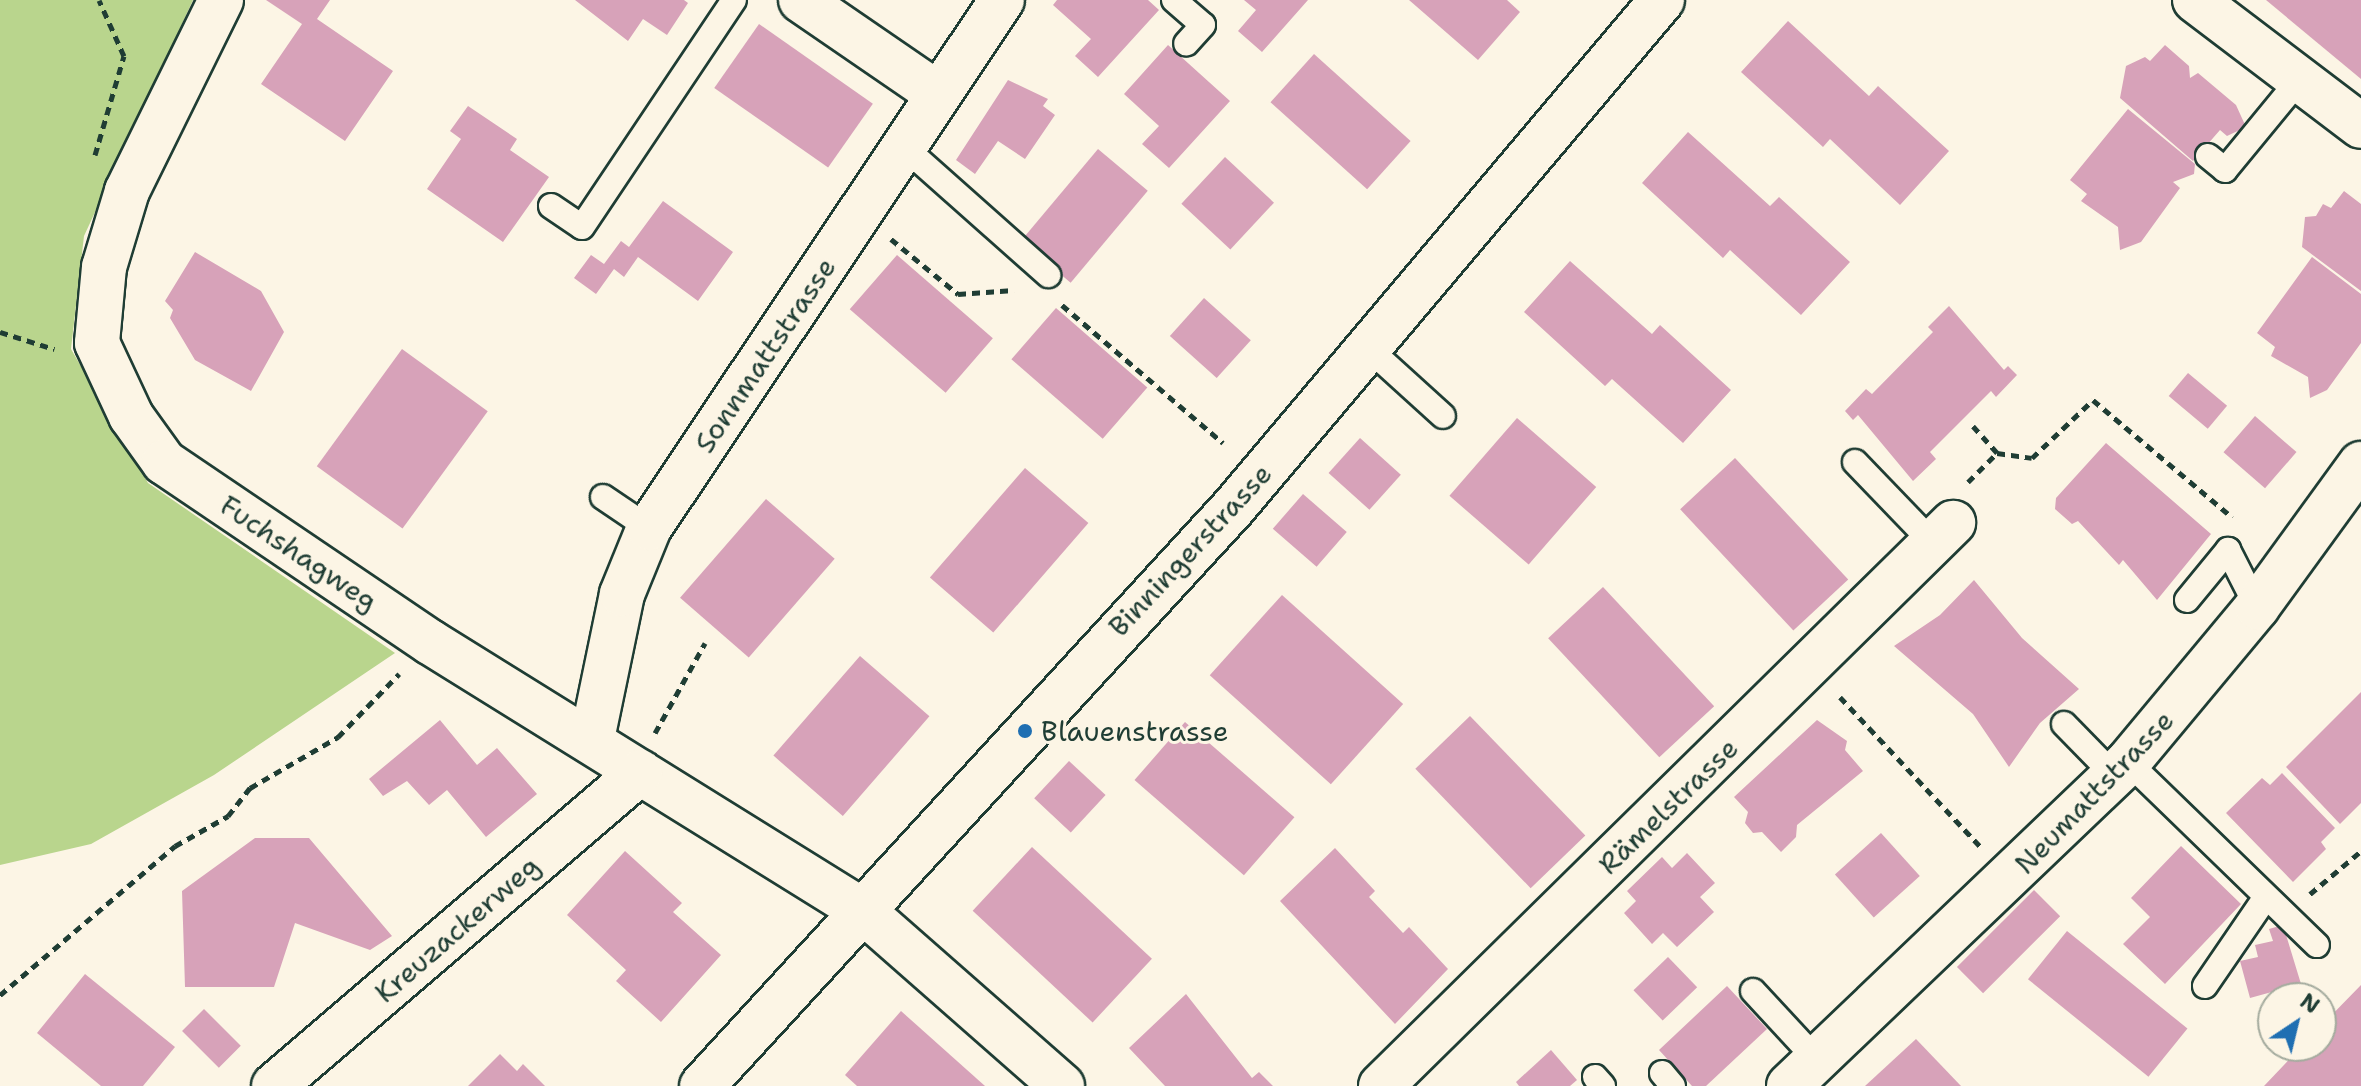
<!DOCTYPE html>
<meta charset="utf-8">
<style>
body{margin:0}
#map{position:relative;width:2361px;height:1086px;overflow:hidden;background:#fcf5e5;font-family:"Shantell Sans",sans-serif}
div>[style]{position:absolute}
.green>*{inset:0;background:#b9d58d}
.building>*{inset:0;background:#d7a2b9;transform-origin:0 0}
.path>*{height:5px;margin-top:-2.5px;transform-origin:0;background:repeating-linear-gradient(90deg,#1f3d34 0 8px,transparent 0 14px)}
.roads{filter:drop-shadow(2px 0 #1f3d34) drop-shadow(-2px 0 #1f3d34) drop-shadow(0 2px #1f3d34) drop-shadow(0 -2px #1f3d34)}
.service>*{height:24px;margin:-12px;padding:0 12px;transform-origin:12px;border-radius:12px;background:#fcf5e5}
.minor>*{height:44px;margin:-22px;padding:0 22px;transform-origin:22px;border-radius:22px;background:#fcf5e5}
.secondary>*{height:44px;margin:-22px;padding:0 22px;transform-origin:22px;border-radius:22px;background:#fcf5e5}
.dots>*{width:22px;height:22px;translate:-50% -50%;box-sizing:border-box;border:4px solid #fcf5e5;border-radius:50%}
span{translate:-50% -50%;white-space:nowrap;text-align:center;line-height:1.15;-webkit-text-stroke:6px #fcf5e5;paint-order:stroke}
.street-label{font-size:28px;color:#1f3d34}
.poi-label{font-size:28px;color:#1f3d34}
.left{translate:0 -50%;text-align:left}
.north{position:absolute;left:2257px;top:982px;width:80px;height:80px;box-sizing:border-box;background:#fcf5e5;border:2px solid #a4ab9e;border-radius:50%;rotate:35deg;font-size:22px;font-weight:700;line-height:32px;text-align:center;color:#1f3d34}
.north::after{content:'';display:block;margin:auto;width:28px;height:36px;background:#1f6fb2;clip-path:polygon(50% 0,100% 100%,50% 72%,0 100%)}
</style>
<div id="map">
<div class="green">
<div style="clip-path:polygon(0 0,193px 0,84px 236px,71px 349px,148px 483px,395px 653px,214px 775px,91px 844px,0 865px)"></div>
</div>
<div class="building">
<div style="clip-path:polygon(266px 0,330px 0,317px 19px,393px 71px,345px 141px,261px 84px,302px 24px)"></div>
<div style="clip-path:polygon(575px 0,684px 0,688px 3px,667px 35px,643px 19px,628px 41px)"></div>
<div style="clip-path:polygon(1057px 0,1148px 0,1159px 10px,1098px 77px,1075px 56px,1091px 39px,1053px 5px)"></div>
<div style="clip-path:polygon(1244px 0,1308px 0,1262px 52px,1238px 31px,1256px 10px)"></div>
<div style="clip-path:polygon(1409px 0,1507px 0,1520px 12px,1478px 60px)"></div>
<div style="clip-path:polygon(2266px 0,2361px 0,2361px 79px)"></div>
<div style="clip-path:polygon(1788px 21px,1869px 96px,1878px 86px,1949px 151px,1900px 205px,1830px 139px,1823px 147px,1741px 72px)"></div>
<div style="left:759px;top:24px;width:139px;height:78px;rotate:35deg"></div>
<div style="clip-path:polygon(1168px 45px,1230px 101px,1169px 168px,1142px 144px,1159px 126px,1124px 94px)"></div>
<div style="clip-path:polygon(2165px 45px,2189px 66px,2190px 78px,2198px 73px,2236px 105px,2246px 127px,2227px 136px,2220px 130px,2193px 161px,2120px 98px,2126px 66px,2145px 57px,2150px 61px)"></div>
<div style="left:1314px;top:54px;width:130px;height:65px;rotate:42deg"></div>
<div style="clip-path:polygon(1008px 80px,1048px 99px,1043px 106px,1055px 115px,1025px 159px,998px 141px,975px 174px,956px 160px)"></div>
<div style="clip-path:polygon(468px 106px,517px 139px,510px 150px,549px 177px,503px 242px,427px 189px,461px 139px,450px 131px)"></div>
<div style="clip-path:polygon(2128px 109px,2195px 164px,2194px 174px,2173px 182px,2180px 188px,2141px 242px,2120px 250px,2118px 227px,2081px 201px,2087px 194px,2070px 180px)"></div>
<div style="clip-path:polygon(1688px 132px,1770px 206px,1779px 197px,1850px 262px,1801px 315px,1730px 250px,1723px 258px,1642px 183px)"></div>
<div style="left:1098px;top:149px;width:65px;height:120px;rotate:40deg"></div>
<div style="left:1225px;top:157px;width:67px;height:64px;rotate:43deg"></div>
<div style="clip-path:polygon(2344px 191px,2361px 204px,2361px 291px,2302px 247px,2305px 217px,2316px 216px,2323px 204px,2331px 208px)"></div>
<div style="clip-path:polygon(663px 201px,733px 252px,698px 301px,638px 257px,624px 277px,614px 269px,596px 294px,574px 278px,591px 255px,604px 264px,621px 241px,629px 247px)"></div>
<div style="clip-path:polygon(195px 252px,261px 291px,284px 332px,251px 391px,195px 360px,170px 318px,173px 310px,165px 301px)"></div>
<div style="left:897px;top:255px;width:127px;height:72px;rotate:41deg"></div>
<div style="clip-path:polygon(2312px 257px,2361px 294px,2361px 343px,2327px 390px,2310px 398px,2308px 377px,2271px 356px,2275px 347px,2257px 333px)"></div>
<div style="clip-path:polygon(1570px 261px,1652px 334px,1660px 325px,1731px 390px,1683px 443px,1612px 379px,1605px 386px,1524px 312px)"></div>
<div style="left:1204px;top:298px;width:63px;height:51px;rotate:42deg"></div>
<div style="clip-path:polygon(1949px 306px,2004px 370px,2008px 366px,2017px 375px,1996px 397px,1991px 391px,1930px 452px,1936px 459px,1913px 481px,1858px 415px,1853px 420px,1845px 411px,1866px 389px,1872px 394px,1933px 332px,1928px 327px)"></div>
<div style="left:1056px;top:308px;width:121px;height:68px;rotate:41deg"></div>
<div style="left:402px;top:349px;width:106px;height:145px;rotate:36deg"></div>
<div style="left:2188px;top:373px;width:51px;height:30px;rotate:40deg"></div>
<div style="left:2255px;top:416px;width:55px;height:48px;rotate:41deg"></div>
<div style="left:1517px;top:418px;width:105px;height:103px;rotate:41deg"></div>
<div style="left:1360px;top:438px;width:55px;height:47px;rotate:42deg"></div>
<div style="clip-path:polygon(2106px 443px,2211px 534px,2157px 600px,2123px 560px,2119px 565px,2078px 521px,2072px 524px,2055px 509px,2056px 498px)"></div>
<div style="left:1735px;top:458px;width:166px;height:75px;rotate:47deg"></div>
<div style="left:1025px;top:468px;width:84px;height:145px;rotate:41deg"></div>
<div style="left:1303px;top:494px;width:58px;height:46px;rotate:41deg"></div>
<div style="left:766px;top:499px;width:91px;height:131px;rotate:41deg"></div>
<div style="clip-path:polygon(1974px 580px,2022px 638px,2079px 689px,2040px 723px,2009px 767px,1973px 714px,1894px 646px,1940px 615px)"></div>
<div style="left:1603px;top:587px;width:163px;height:75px;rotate:47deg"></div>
<div style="left:1282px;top:595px;width:163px;height:108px;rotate:42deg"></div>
<div style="left:860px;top:656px;width:92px;height:132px;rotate:41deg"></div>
<div style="clip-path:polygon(2361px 692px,2361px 803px,2340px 824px,2286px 767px)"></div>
<div style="left:1470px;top:716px;width:166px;height:76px;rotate:46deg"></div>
<div style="clip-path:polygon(440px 720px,477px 765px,497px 748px,537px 794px,486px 837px,447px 790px,429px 805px,407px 781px,383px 796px,369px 779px)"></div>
<div style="clip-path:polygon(1817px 720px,1847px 741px,1845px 750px,1863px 771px,1797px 825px,1796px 837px,1781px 852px,1762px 832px,1753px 833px,1745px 823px,1748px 812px,1734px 797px)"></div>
<div style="left:1185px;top:722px;width:145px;height:77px;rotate:41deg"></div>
<div style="left:1069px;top:761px;width:50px;height:51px;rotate:43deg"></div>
<div style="clip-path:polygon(2282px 773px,2335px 828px,2321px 842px,2326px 849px,2293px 882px,2226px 813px,2262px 778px,2270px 785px)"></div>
<div style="left:1881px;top:833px;width:58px;height:62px;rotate:48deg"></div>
<div style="clip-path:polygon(255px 838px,309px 838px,392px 936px,370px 950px,295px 923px,274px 987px,185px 987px,182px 891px)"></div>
<div style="clip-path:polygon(2181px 846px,2241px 904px,2165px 984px,2123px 944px,2150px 917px,2131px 898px)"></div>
<div style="left:1032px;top:847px;width:164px;height:87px;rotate:43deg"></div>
<div style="clip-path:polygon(1335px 848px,1375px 891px,1369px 897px,1403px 933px,1409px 927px,1448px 969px,1395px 1024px,1280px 901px)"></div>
<div style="clip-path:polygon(625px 851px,682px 903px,673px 912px,721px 955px,661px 1022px,616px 981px,626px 970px,567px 915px)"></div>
<div style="clip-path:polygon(1687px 853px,1715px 883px,1700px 897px,1714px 912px,1677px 947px,1663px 933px,1652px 944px,1624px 913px,1636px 901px,1627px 891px,1662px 857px,1672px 868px)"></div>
<div style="left:2034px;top:890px;width:37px;height:109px;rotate:45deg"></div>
<div style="clip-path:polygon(2283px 925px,2301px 984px,2250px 998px,2240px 961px,2258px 957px,2255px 945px,2273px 941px,2269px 929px)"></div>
<div style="left:2067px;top:931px;width:155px;height:62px;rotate:39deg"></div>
<div style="left:1668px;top:957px;width:42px;height:48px;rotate:46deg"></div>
<div style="clip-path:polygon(85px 974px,175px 1047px,143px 1086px,101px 1086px,37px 1033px)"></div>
<div style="clip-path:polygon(2361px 985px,2361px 1086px,2264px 1086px,2302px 1046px,2321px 1046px,2321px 1026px)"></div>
<div style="clip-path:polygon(1727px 986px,1767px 1029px,1706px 1086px,1692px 1086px,1659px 1050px)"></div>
<div style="clip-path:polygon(1186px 994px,1252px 1078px,1259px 1072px,1273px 1086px,1165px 1086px,1129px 1048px)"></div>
<div style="left:204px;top:1009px;width:52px;height:31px;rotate:45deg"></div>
<div style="clip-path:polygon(901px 1011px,985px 1086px,857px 1086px,845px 1075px)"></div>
<div style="clip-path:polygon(1916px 1039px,1961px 1086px,1865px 1086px)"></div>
<div style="clip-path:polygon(1551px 1050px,1577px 1080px,1570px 1086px,1519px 1086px,1516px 1082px)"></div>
<div style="clip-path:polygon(500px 1054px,517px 1071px,523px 1064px,545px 1086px,468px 1086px)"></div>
</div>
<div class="path">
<div style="left:95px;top:155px;width:103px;rotate:-73.7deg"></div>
<div style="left:124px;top:56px;width:61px;rotate:-114.1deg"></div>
<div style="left:891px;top:239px;width:87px;rotate:39.4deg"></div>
<div style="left:958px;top:294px;width:56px;rotate:-4.1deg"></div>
<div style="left:1062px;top:305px;width:212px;rotate:40.6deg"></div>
<div style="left:0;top:332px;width:57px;rotate:17.5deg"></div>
<div style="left:1973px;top:426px;width:36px;rotate:48deg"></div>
<div style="left:1968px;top:482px;width:41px;rotate:-45deg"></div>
<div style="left:1997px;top:453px;width:35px;rotate:8deg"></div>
<div style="left:2032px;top:458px;width:84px;rotate:-43.6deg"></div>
<div style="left:2093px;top:400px;width:182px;rotate:40.1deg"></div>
<div style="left:1840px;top:697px;width:206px;rotate:46.8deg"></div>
<div style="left:655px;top:733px;width:103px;rotate:-60.9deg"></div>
<div style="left:2310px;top:894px;width:67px;rotate:-40.1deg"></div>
<div style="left:0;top:995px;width:230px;rotate:-40.4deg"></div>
<div style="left:175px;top:846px;width:61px;rotate:-29.5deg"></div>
<div style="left:228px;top:816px;width:36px;rotate:-52deg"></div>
<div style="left:250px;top:788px;width:102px;rotate:-30.1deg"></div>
<div style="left:338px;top:737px;width:88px;rotate:-45.9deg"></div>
</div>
<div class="roads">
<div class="service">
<div style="left:1174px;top:0;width:38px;rotate:41deg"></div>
<div style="left:1203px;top:25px;width:25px;rotate:132deg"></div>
<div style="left:904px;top:147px;width:193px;rotate:41.6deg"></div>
<div style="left:2208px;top:156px;width:22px;rotate:39deg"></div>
<div style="left:2225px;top:170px;width:117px;rotate:-50.6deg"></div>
<div style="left:551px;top:206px;width:37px;rotate:34deg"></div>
<div style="left:582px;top:227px;width:273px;rotate:-56.2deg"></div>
<div style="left:1368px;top:348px;width:101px;rotate:42.2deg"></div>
<div style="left:1855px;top:462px;width:112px;rotate:46.1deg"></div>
<div style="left:603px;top:497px;width:55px;rotate:34deg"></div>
<div style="left:2187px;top:600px;width:65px;rotate:-50.6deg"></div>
<div style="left:2228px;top:550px;width:64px;rotate:63deg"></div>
<div style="left:2064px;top:724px;width:71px;rotate:45.6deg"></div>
<div style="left:2128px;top:762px;width:263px;rotate:44.1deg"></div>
<div style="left:2205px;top:986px;width:108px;rotate:-55.6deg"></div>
<div style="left:1753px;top:991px;width:94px;rotate:47.2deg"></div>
<div style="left:1662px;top:1073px;width:17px;rotate:50deg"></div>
<div style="left:1595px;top:1077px;width:12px;rotate:48deg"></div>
</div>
<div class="minor">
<div style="left:221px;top:0;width:213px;rotate:116.2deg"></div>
<div style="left:127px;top:191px;width:79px;rotate:106.8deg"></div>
<div style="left:104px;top:267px;width:76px;rotate:95.3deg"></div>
<div style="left:97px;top:343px;width:81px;rotate:65deg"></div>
<div style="left:131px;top:416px;width:57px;rotate:54.3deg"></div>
<div style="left:164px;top:462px;width:321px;rotate:34.1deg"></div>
<div style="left:430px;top:642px;width:510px;rotate:31.85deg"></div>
<div style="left:863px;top:911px;width:265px;rotate:41.3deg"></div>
<div style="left:801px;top:0;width:166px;rotate:34.5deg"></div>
<div style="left:2195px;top:0;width:208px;rotate:37.2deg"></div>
<div style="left:592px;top:739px;width:148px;rotate:-78.3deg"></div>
<div style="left:622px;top:594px;width:71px;rotate:-67.8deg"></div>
<div style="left:649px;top:528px;width:635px;rotate:-56.23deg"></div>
<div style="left:274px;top:1086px;width:482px;rotate:-40.6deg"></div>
<div style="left:1381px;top:1086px;width:803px;rotate:-44.55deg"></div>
<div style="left:1789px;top:1086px;width:469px;rotate:-43.7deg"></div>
<div style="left:2128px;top:762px;width:202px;rotate:-50.2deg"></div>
<div style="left:2257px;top:607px;width:177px;rotate:-54deg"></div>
</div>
<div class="secondary">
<div style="left:702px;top:1086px;width:785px;rotate:-47.43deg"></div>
<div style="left:1233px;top:508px;width:665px;rotate:-49.82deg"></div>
</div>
</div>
<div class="dots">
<div style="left:1025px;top:731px;background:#1f6fb2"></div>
</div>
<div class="street-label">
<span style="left:765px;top:355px;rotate:-56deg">Sonnmattstrasse</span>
<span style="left:1190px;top:550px;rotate:-47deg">Binningerstrasse</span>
<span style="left:299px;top:553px;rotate:34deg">Fuchshagweg</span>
<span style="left:2094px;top:792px;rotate:-46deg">Neumattstrasse</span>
<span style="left:1668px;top:806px;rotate:-44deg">Rämelstrasse</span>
<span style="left:457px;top:929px;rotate:-41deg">Kreuzackerweg</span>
</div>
<div class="poi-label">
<span class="left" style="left:1041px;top:731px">Blauenstrasse</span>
</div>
<div class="north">N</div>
</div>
